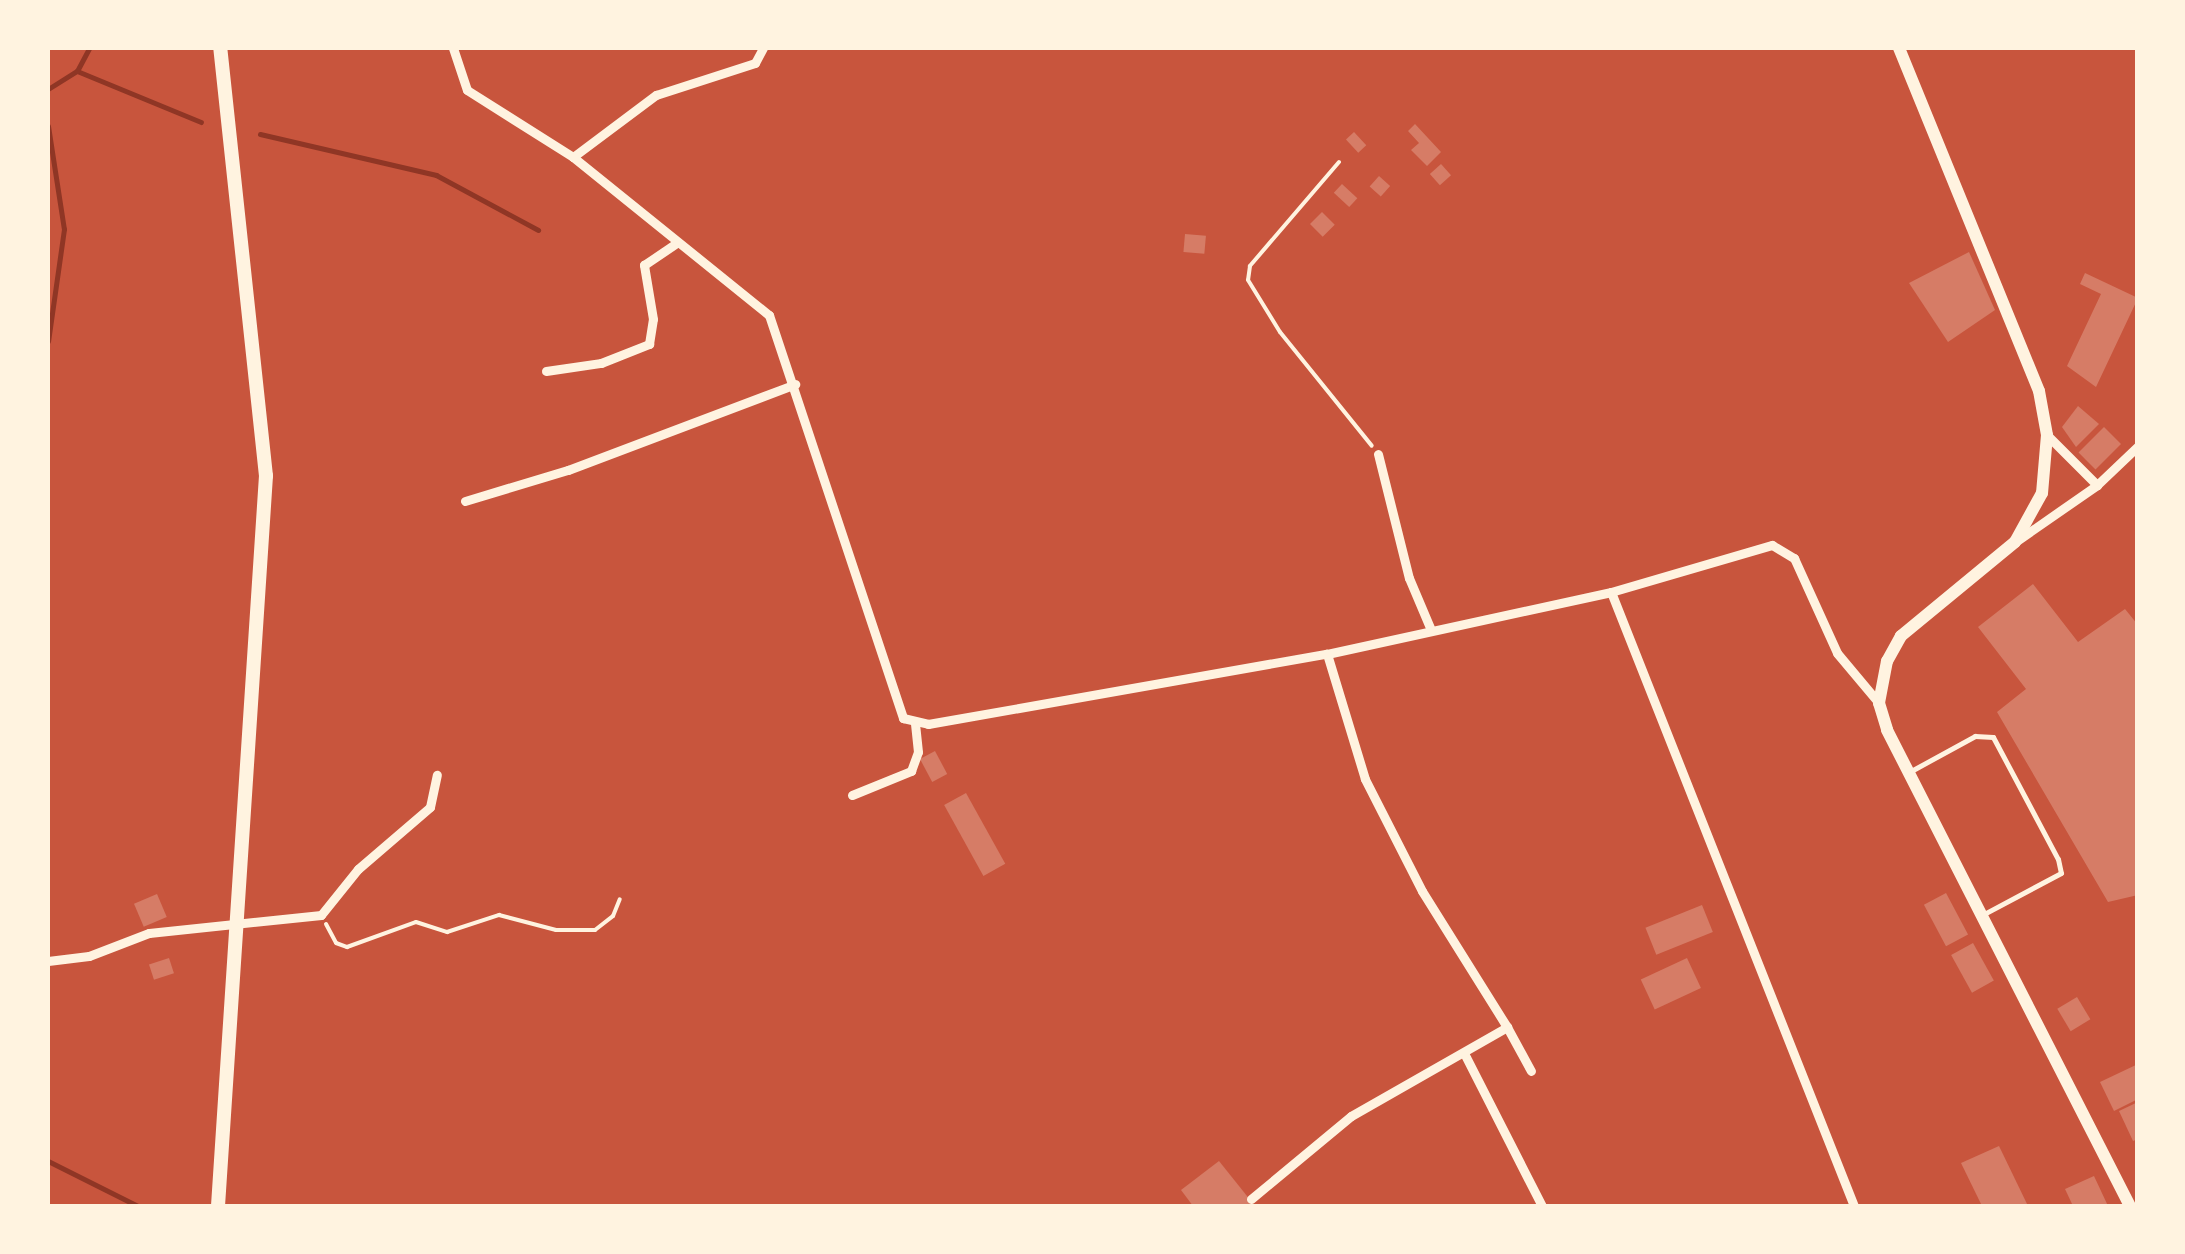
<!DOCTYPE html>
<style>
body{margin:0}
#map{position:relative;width:2185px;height:1254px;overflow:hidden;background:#c8553d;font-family:Rubik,sans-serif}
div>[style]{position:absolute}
.stream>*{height:5px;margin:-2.5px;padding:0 2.5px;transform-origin:2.5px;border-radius:2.5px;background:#8f3625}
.building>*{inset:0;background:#d67c66;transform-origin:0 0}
.path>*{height:4px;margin:-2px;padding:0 2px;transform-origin:2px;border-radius:2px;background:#fff3e0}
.service>*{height:5px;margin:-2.5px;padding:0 2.5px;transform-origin:2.5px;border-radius:2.5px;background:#fff3e0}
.minor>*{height:9px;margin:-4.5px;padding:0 4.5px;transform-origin:4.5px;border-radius:4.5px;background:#fff3e0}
.secondary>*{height:12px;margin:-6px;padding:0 6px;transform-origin:6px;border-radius:6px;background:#fff3e0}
.primary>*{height:14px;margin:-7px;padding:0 7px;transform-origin:7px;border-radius:7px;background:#fff3e0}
span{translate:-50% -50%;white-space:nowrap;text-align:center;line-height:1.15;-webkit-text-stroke:10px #fff3e0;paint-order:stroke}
.frame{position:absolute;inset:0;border:50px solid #fff3e0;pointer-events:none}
</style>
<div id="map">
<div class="stream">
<div style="left:77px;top:71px;width:134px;rotate:22.4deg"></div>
<div style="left:48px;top:89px;width:34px;rotate:-32deg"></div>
<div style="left:77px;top:71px;width:26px;rotate:-62deg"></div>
<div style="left:48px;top:126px;width:104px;rotate:81.2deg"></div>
<div style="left:64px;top:229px;width:113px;rotate:98.1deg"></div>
<div style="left:260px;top:134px;width:181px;rotate:13.1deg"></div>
<div style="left:436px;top:175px;width:116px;rotate:28.3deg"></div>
<div style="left:48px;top:1161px;width:101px;rotate:26.6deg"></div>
</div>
<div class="building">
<div style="clip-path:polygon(1415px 124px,1441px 152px,1427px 166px,1411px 150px,1419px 143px,1408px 131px)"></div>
<div style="left:1354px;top:132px;width:18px;height:11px;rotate:47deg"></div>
<div style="left:1441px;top:164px;width:15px;height:15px;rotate:48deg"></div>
<div style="left:1379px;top:176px;width:15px;height:14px;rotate:42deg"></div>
<div style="left:1342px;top:184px;width:21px;height:12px;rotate:43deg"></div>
<div style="left:1322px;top:212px;width:18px;height:17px;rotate:45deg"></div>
<div style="left:1185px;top:234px;width:21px;height:18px;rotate:5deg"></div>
<div style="clip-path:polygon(1969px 252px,1995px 310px,1948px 342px,1909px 283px)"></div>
<div style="clip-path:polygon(2085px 273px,2138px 298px,2096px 387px,2067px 366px,2101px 294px,2080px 284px)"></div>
<div style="clip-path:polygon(2078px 406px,2099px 424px,2076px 447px,2062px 427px)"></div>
<div style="left:2104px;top:427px;width:24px;height:36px;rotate:45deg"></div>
<div style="clip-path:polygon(2033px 584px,2078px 642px,2125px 609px,2138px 625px,2138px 895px,2108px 902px,1997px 712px,2026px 689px,1978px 627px)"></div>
<div style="left:935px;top:751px;width:26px;height:17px;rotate:62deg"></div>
<div style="left:966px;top:793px;width:81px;height:25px;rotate:61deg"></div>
<div style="left:1946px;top:893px;width:47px;height:25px;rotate:62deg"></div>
<div style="left:157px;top:894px;width:25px;height:25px;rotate:67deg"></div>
<div style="left:1702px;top:905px;width:29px;height:61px;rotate:68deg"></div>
<div style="left:1973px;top:943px;width:43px;height:25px;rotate:61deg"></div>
<div style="left:169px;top:958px;width:16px;height:21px;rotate:72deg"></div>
<div style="left:1687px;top:958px;width:33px;height:51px;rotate:65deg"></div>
<div style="left:2077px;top:997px;width:26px;height:23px;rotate:59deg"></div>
<div style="clip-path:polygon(2138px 1064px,2138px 1099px,2114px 1111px,2100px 1082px)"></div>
<div style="clip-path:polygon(2138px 1102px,2138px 1139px,2133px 1141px,2119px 1111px)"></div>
<div style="clip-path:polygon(1999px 1146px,2028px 1206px,1982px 1206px,1961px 1163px)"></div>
<div style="clip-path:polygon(1219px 1161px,1255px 1206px,1193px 1206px,1181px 1190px)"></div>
<div style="clip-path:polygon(2094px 1176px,2108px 1206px,2073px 1206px,2065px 1189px)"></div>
</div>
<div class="path">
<div style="left:1339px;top:162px;width:137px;rotate:130.6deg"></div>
<div style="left:1250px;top:266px;width:14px;rotate:98deg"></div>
<div style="left:1248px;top:280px;width:61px;rotate:58.4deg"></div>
<div style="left:1280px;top:332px;width:146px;rotate:51.1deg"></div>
<div style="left:326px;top:924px;width:21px;rotate:62deg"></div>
<div style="left:336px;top:943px;width:12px;rotate:20deg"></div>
<div style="left:347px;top:947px;width:73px;rotate:-19.9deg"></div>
<div style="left:416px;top:922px;width:33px;rotate:18deg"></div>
<div style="left:447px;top:932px;width:55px;rotate:-18.1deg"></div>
<div style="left:499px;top:915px;width:59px;rotate:14.7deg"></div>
<div style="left:556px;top:930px;width:39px"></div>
<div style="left:595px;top:930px;width:23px;rotate:-38deg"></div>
<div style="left:613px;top:916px;width:18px;rotate:-68deg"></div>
</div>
<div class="service">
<div style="left:1911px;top:771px;width:73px;rotate:-28.7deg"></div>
<div style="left:1975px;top:736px;width:18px;rotate:3deg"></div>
<div style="left:1993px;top:737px;width:138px;rotate:62deg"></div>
<div style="left:2058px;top:859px;width:14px;rotate:78deg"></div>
<div style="left:2061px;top:873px;width:87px;rotate:152deg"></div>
</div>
<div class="minor">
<div style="left:453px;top:48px;width:44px;rotate:71.6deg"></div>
<div style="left:467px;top:90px;width:125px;rotate:32.3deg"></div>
<div style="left:573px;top:157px;width:252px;rotate:38.9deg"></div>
<div style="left:769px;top:315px;width:425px;rotate:71.6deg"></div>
<div style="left:903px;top:718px;width:26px;rotate:13deg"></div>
<div style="left:928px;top:724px;width:405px;rotate:-10deg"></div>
<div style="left:1327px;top:654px;width:291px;rotate:-12.3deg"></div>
<div style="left:1611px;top:592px;width:168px;rotate:-16.3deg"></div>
<div style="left:1772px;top:545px;width:26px;rotate:31deg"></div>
<div style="left:1794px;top:558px;width:104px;rotate:65.6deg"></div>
<div style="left:1837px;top:653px;width:65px;rotate:50deg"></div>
<div style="left:573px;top:157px;width:104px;rotate:-36.8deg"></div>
<div style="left:656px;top:95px;width:104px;rotate:-17.9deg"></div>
<div style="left:755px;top:63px;width:17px;rotate:-62deg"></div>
<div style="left:546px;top:371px;width:56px;rotate:-8.3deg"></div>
<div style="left:601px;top:363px;width:52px;rotate:-21.6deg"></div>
<div style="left:649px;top:344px;width:25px;rotate:-81deg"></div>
<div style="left:653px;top:319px;width:55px;rotate:-99.5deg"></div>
<div style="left:644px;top:265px;width:37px;rotate:-34deg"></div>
<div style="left:2047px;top:435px;width:71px;rotate:45deg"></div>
<div style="left:1378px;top:454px;width:128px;rotate:76deg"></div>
<div style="left:1409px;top:578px;width:56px;rotate:67.1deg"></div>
<div style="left:465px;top:501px;width:108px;rotate:-16.8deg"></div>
<div style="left:568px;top:470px;width:243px;rotate:-20.7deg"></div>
<div style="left:2018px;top:540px;width:96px;rotate:-34.8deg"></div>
<div style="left:2097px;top:485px;width:57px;rotate:-43.6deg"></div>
<div style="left:1611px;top:592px;width:660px;rotate:68.41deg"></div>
<div style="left:852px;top:795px;width:64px;rotate:-22.1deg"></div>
<div style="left:911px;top:771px;width:20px;rotate:-70deg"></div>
<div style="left:918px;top:752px;width:29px;rotate:-96deg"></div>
<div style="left:48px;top:961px;width:41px;rotate:-7deg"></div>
<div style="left:89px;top:956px;width:64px;rotate:-21deg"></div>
<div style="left:149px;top:933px;width:173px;rotate:-6deg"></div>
<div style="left:321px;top:915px;width:59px;rotate:-51.2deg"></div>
<div style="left:358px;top:869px;width:95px;rotate:-40.7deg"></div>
<div style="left:430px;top:807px;width:33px;rotate:-78deg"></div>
<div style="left:1507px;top:1027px;width:50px;rotate:61.4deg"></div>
<div style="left:1465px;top:1055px;width:169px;rotate:63deg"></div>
<div style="left:1251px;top:1199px;width:130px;rotate:-39.7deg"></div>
<div style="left:1351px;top:1116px;width:180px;rotate:-29.7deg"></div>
<div style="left:1507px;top:1027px;width:160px;rotate:-122deg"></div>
<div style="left:1422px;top:891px;width:126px;rotate:-117deg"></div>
<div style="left:1365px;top:779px;width:131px;rotate:-106.9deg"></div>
</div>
<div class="secondary">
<div style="left:1899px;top:48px;width:370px;rotate:67.8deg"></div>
<div style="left:2039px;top:391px;width:45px;rotate:79.7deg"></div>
<div style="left:2047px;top:435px;width:58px;rotate:94.9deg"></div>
<div style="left:2042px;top:493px;width:56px;rotate:118.9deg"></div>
<div style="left:2015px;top:542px;width:148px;rotate:140.5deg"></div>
<div style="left:1901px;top:636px;width:29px;rotate:119deg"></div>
<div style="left:1887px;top:661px;width:43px;rotate:100.8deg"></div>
<div style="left:1879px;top:703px;width:28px;rotate:73deg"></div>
<div style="left:1887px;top:730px;width:534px;rotate:62.96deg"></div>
</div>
<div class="primary">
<div style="left:218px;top:1206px;width:732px;rotate:-86.24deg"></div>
<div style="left:266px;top:476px;width:430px;rotate:-96.1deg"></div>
</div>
<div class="frame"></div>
</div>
